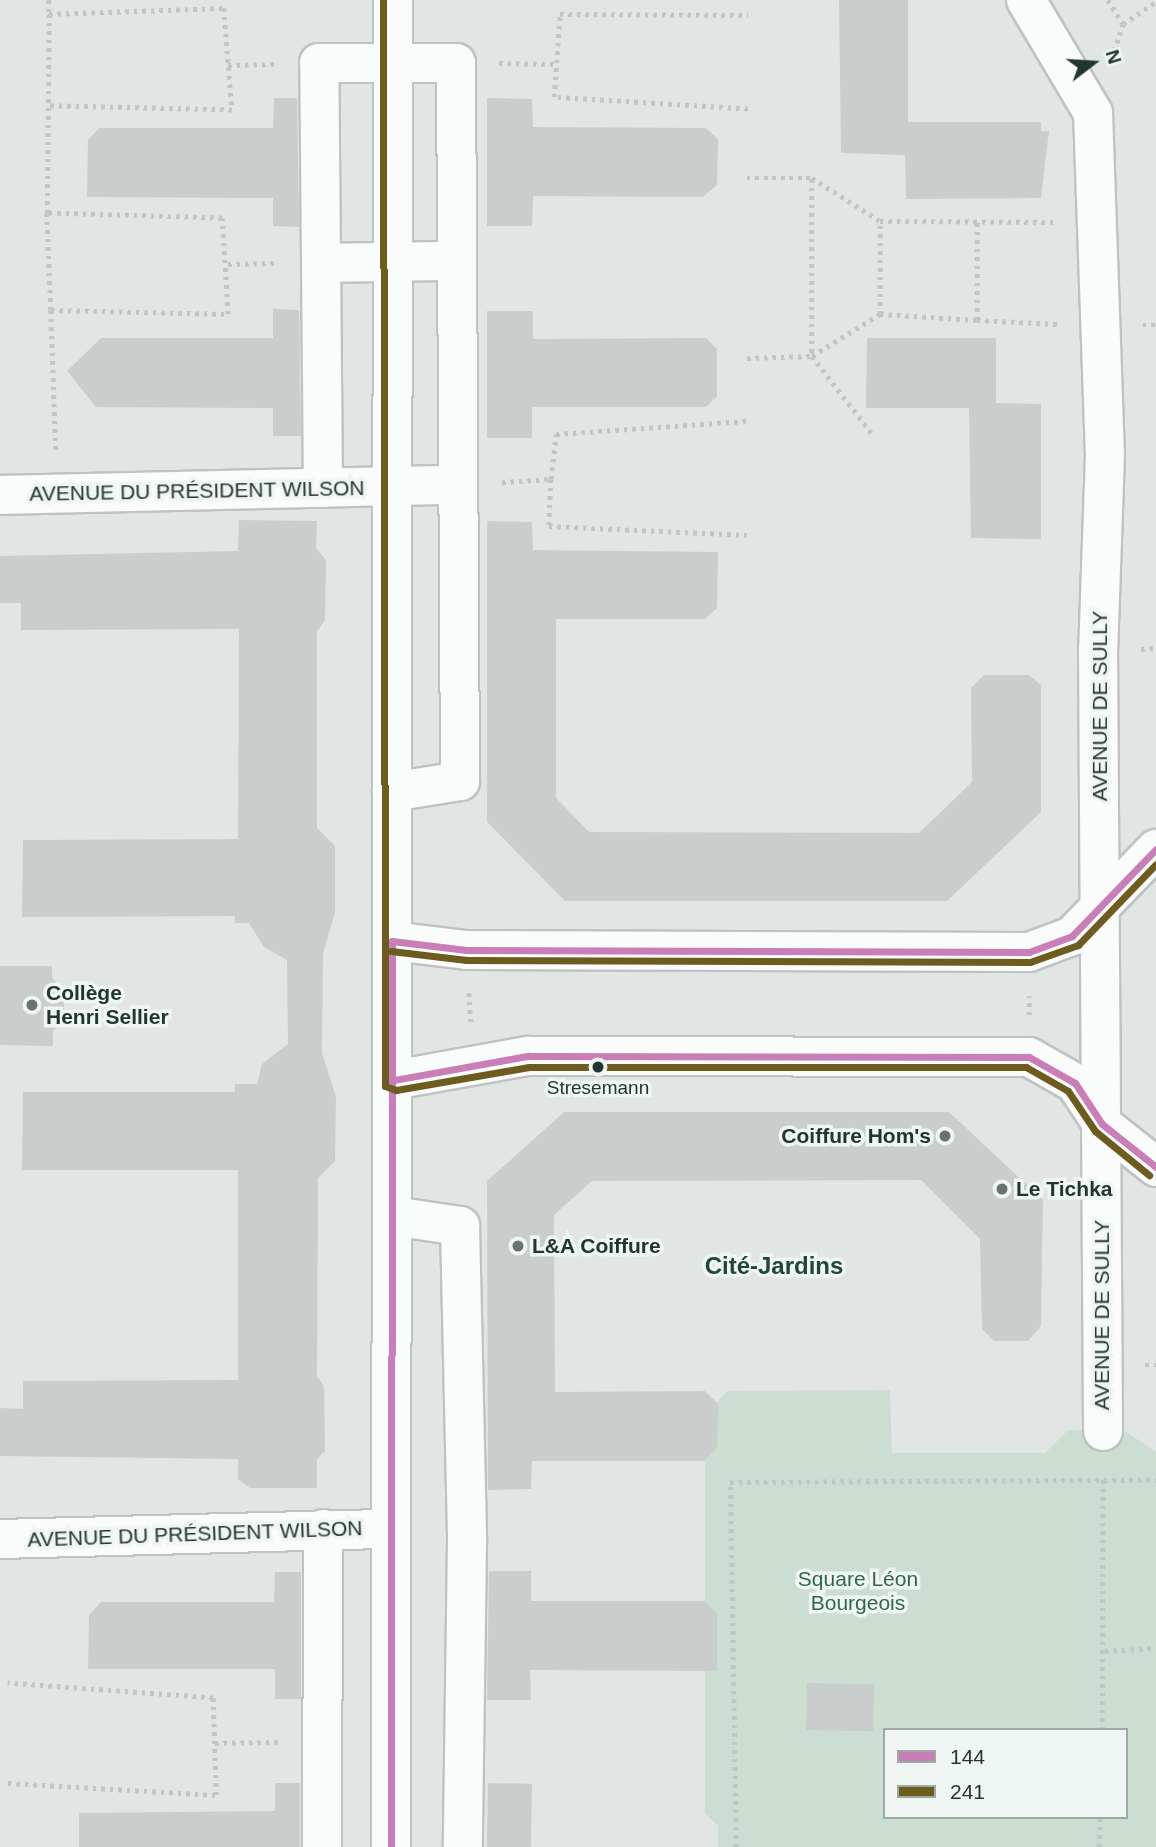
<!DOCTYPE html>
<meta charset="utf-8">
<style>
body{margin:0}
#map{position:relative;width:1156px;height:1847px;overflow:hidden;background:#e1e6e4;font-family:Arial,sans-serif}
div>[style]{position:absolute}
.green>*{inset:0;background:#ccded1}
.building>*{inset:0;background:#c9cdcb;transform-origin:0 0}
.path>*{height:4.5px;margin-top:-2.25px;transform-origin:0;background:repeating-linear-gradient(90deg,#bfc7c5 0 3.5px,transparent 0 8.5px)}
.roads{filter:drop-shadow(2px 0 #bec3c1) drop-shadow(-2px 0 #bec3c1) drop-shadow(0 2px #bec3c1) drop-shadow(0 -2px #bec3c1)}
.minor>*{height:38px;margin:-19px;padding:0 19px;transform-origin:19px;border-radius:19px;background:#fafbfb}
.bus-1>*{height:7px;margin:-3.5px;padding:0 3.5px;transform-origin:3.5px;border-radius:3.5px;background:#c97eb7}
.bus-2>*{height:7px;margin:-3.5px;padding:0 3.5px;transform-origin:3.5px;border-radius:3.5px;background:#6e5b1e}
.dots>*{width:19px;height:19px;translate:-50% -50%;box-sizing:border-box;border:4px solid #eff5f2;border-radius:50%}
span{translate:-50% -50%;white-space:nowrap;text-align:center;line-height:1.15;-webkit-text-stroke:7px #eff5f2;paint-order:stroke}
.bus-label{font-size:19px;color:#223631}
.street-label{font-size:21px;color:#223631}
.poi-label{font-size:21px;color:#223631;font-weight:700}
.left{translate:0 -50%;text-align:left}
.right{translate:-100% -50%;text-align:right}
.park-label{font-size:21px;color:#316947}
.quarter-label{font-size:24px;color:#20463d;font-weight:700}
.legend{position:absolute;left:883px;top:1728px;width:245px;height:91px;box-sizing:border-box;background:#eff5f2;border:2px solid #9da9a5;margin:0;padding:9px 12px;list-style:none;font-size:21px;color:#223631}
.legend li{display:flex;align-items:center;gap:14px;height:35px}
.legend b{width:35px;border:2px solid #9da9a5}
.north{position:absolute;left:1058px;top:28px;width:70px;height:70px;-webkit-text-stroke:5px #eff5f2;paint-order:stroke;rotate:73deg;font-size:19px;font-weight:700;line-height:28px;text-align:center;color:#223631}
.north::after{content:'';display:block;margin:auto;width:24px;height:32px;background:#223631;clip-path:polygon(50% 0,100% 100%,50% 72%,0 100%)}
</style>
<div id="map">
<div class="green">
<div style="clip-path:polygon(evenodd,890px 1390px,892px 1453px,1045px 1453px,1068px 1430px,1125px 1431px,1156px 1452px,1156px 1847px,718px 1847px,718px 1826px,705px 1813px,705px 1671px,717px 1658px,717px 1613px,705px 1601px,705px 1461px,717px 1448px,717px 1402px,727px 1391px,890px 1390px,885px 1730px,1126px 1730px,1126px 1817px,885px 1817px,885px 1730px)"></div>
</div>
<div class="building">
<div style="clip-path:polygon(839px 0,908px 0,908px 122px,1041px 122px,1041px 131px,1049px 131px,1041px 198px,906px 199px,905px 155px,841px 153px)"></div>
<div style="clip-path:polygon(274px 98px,297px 98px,299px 227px,273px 226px,273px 198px,87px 197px,88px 140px,99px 128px,273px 128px)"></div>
<div style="clip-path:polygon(487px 98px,532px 99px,533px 127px,706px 128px,718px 139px,717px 185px,703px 197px,533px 196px,532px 226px,487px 226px)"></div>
<div style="clip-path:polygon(273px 309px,299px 310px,301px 436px,273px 436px,273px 408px,96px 407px,67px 371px,101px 338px,273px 338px)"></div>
<div style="clip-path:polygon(487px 311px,533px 311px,533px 339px,706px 338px,717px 349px,717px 396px,706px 407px,532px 407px,532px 438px,487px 438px)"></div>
<div style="clip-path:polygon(867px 338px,996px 338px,996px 403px,1041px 404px,1041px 539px,971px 538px,969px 408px,866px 408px)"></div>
<div style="clip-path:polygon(239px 520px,317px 521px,316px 548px,326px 560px,325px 620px,317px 631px,317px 828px,335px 846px,335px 912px,323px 954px,322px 1053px,336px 1097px,335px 1161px,318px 1178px,317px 1377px,324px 1386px,325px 1451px,317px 1459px,317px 1488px,250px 1488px,238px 1479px,238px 1459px,0 1456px,0 1408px,23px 1409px,23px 1381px,238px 1380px,238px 1170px,22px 1170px,23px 1092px,235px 1092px,235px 1084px,257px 1084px,262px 1064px,288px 1044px,287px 960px,264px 947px,249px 923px,235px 923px,235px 916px,22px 917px,23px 840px,238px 839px,239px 629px,21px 630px,21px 603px,0 603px,0 556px,238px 551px)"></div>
<div style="clip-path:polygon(487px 521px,532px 522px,533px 550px,718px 552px,717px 608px,705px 619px,556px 619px,556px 798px,589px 832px,919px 833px,972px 782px,971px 688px,984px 675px,1029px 675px,1041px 685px,1041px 812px,947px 901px,565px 901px,487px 822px)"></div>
<div style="clip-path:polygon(0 966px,52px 966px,52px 978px,64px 990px,64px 1020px,53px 1031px,53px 1046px,0 1045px)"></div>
<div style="clip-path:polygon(564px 1112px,949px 1112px,1043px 1200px,1041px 1326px,1028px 1341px,994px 1341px,982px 1329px,980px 1239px,921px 1180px,592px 1181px,554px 1215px,555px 1392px,705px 1391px,718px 1404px,717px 1448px,705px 1461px,532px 1461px,531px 1489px,488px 1490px,487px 1181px)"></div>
<div style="clip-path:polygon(489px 1571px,531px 1571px,531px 1601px,705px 1601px,717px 1613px,717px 1671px,530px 1670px,531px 1700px,487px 1700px)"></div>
<div style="clip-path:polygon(275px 1572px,301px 1572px,301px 1699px,275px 1699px,275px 1669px,88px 1669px,89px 1615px,101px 1602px,274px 1602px)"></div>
<div style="left:807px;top:1683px;width:67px;height:47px;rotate:1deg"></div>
<div style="clip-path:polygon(275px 1783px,300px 1783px,300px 1847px,79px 1847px,79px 1813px,275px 1811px)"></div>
<div style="left:488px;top:1783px;width:44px;height:64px;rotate:1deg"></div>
</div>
<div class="path">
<div style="left:49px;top:0;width:14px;rotate:90deg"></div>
<div style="left:1108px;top:0;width:28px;rotate:58deg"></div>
<div style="left:1111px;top:59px;width:37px;rotate:-71deg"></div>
<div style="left:1123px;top:24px;width:40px;rotate:-34deg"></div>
<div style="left:499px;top:63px;width:55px;rotate:1deg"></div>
<div style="left:228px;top:65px;width:48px;rotate:-1.2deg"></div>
<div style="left:748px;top:109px;width:194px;rotate:-176.5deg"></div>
<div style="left:554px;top:97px;width:83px;rotate:-85.9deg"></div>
<div style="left:560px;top:14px;width:188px;rotate:0.3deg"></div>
<div style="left:747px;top:178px;width:65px"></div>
<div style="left:812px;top:178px;width:80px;rotate:32.3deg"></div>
<div style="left:880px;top:221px;width:173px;rotate:0.3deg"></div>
<div style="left:812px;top:179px;width:177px;rotate:90deg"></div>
<div style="left:812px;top:356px;width:100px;rotate:52.3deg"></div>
<div style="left:47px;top:213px;width:199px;rotate:-89.4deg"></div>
<div style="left:49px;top:14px;width:175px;rotate:-2deg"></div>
<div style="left:224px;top:8px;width:102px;rotate:85.5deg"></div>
<div style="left:232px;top:110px;width:182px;rotate:-178.7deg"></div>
<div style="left:228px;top:264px;width:48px;rotate:-1.2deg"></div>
<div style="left:51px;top:310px;width:177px;rotate:1.3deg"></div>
<div style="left:228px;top:314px;width:96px;rotate:-93.6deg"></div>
<div style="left:222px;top:218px;width:175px;rotate:-178.4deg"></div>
<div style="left:47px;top:213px;width:97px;rotate:87.6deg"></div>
<div style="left:51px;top:310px;width:141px;rotate:88deg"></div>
<div style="left:880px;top:314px;width:97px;rotate:3.5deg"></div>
<div style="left:977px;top:320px;width:98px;rotate:-90deg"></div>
<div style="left:977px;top:320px;width:80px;rotate:2.9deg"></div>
<div style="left:1143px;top:325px;width:13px"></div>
<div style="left:747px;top:358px;width:65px;rotate:-1.8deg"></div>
<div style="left:812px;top:356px;width:80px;rotate:-31.7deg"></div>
<div style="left:880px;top:314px;width:93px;rotate:-90deg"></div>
<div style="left:551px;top:479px;width:47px;rotate:92.4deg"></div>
<div style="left:549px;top:526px;width:198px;rotate:2.6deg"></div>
<div style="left:502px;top:482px;width:49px;rotate:-3.5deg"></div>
<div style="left:551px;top:479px;width:45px;rotate:-83.7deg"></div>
<div style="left:556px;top:434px;width:191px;rotate:-3.9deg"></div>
<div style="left:1141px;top:649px;width:15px;rotate:-4deg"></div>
<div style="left:469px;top:993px;width:30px;rotate:86deg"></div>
<div style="left:1029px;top:1015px;width:19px;rotate:-90deg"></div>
<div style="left:1145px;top:1365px;width:11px"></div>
<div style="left:1105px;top:1651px;width:51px;rotate:-3.4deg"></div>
<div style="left:1102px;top:1730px;width:251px;rotate:-89.8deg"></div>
<div style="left:215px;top:1743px;width:64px;rotate:-0.9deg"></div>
<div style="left:8px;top:1783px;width:208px;rotate:3.3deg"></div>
<div style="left:216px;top:1795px;width:97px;rotate:-91.8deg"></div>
<div style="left:213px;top:1698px;width:206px;rotate:-175.8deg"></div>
<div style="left:736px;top:1847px;width:365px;rotate:-90.9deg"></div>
<div style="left:730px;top:1482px;width:426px;rotate:-0.3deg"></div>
<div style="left:1099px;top:1847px;width:30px;rotate:-88deg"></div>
</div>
<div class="roads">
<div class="minor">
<div style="left:1026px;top:0;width:131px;rotate:59.3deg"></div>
<div style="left:1093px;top:113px;width:341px;rotate:88deg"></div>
<div style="left:1105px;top:454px;width:196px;rotate:92deg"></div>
<div style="left:1098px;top:650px;width:781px;rotate:89.63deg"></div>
<div style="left:322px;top:263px;width:134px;rotate:-0.9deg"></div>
<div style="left:323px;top:488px;width:425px;rotate:-90.5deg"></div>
<div style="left:319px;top:63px;width:137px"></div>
<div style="left:456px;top:63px;width:718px;rotate:89.68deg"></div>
<div style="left:460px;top:781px;width:69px;rotate:170.8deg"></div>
<div style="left:0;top:495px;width:456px;rotate:-1.3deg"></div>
<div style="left:392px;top:941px;width:75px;rotate:6.9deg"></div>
<div style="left:466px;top:950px;width:563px;rotate:0.2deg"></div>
<div style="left:1029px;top:952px;width:46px;rotate:-20.4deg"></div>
<div style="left:1072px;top:936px;width:121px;rotate:-46deg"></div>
<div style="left:394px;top:1080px;width:136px;rotate:-10.2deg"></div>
<div style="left:528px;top:1056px;width:501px;rotate:0.11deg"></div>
<div style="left:1029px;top:1057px;width:53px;rotate:29.5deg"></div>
<div style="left:1075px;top:1083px;width:49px;rotate:56.6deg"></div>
<div style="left:1102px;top:1124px;width:69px;rotate:38.5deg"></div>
<div style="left:393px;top:1216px;width:68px;rotate:8.5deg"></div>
<div style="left:460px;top:1226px;width:317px;rotate:88.7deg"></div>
<div style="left:467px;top:1543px;width:304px;rotate:90.8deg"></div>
<div style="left:0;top:1539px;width:391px;rotate:-1.5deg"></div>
<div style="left:322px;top:1847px;width:318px;rotate:-89.8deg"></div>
<div style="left:391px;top:1847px;width:1847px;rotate:-89.94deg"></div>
</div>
</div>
<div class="bus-1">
<div style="left:394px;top:1080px;width:136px;rotate:-10.2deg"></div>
<div style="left:528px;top:1056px;width:501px;rotate:0.11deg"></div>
<div style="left:1029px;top:1057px;width:53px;rotate:29.5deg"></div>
<div style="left:1075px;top:1083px;width:49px;rotate:56.6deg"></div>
<div style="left:1102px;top:1124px;width:69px;rotate:38.5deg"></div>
<div style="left:391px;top:1847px;width:906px;rotate:-89.94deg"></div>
<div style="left:392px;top:941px;width:75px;rotate:6.9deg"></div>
<div style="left:466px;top:950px;width:563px;rotate:0.2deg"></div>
<div style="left:1029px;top:952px;width:46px;rotate:-20.4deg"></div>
<div style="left:1072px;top:936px;width:121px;rotate:-46deg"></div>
</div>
<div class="bus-2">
<div style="left:383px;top:0;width:1086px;rotate:89.89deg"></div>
<div style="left:385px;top:1086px;width:12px;rotate:20deg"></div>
<div style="left:396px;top:1090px;width:135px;rotate:-9.8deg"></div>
<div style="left:529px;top:1067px;width:497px"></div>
<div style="left:1026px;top:1067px;width:48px;rotate:29.7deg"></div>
<div style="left:1068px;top:1091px;width:48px;rotate:56deg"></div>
<div style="left:1095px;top:1131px;width:70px;rotate:39.2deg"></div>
<div style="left:391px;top:951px;width:76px;rotate:6.8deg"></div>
<div style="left:466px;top:960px;width:564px;rotate:0.2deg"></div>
<div style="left:1030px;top:962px;width:51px;rotate:-19.5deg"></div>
<div style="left:1078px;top:945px;width:112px;rotate:-46.1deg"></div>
</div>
<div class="dots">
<div style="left:32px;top:1005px;background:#657470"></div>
<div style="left:598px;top:1067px;background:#223631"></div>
<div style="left:945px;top:1136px;background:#657470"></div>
<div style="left:1002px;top:1189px;background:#657470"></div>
<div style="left:518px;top:1246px;background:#657470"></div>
</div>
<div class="bus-label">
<span style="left:598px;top:1088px">Stresemann</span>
</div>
<div class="street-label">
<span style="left:197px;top:491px;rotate:-1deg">AVENUE DU PRÉSIDENT WILSON</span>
<span style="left:1100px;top:706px;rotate:-90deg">AVENUE DE SULLY</span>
<span style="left:1102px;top:1315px;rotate:-90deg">AVENUE DE SULLY</span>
<span style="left:195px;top:1534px;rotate:-2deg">AVENUE DU PRÉSIDENT WILSON</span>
</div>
<div class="poi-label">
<span class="left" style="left:46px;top:1005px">Collège<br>Henri Sellier</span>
<span class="right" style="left:931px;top:1136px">Coiffure Hom's</span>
<span class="left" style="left:1016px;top:1189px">Le Tichka</span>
<span class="left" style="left:532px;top:1246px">L&amp;A Coiffure</span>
</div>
<div class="park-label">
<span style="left:858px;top:1591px">Square Léon<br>Bourgeois</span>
</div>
<div class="quarter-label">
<span style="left:774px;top:1266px">Cité-Jardins</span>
</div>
<ul class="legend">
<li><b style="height:9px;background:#c97eb7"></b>144</li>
<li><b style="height:9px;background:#6e5b1e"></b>241</li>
</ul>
<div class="north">N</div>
</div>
